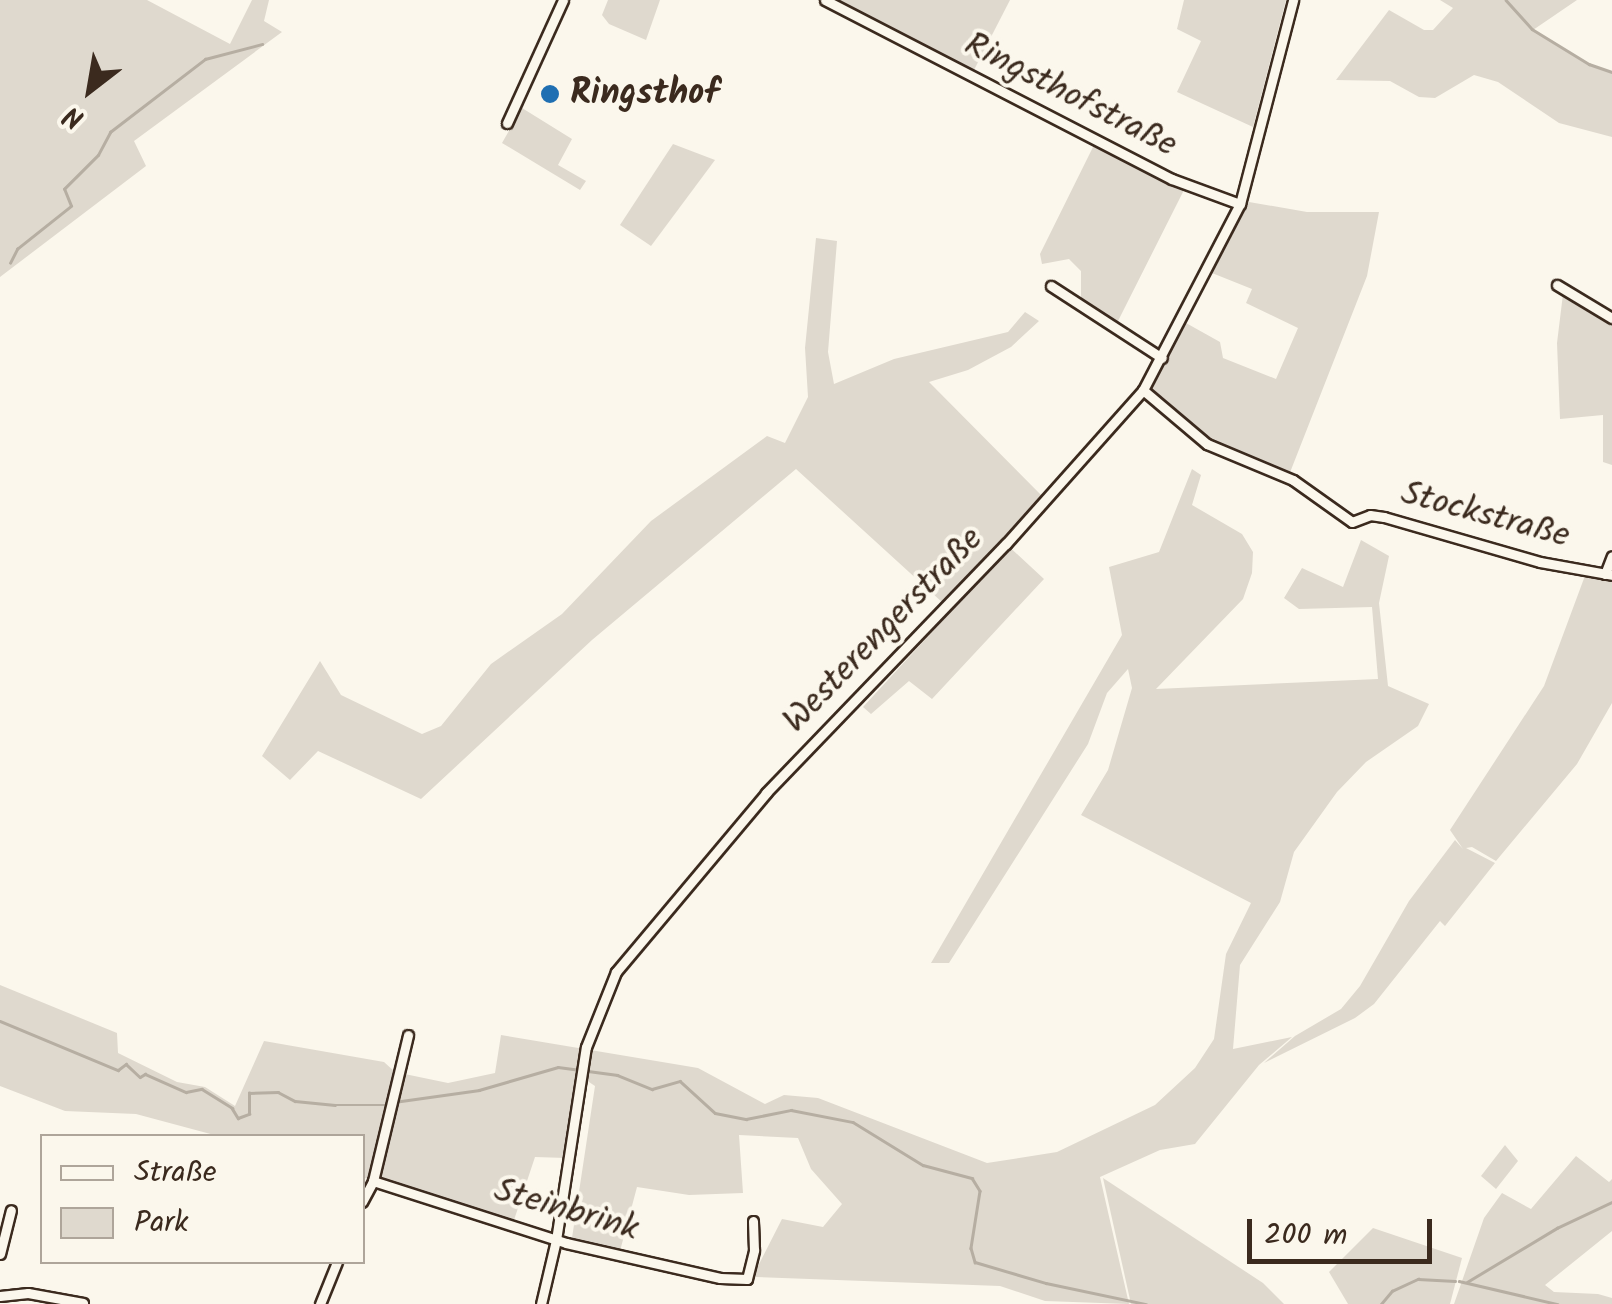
<!DOCTYPE html>
<meta charset="utf-8">
<style>
body{margin:0}
#map{position:relative;width:1612px;height:1304px;overflow:hidden;background:#fbf7ec;font-family:Kalam,sans-serif}
div>[style]{position:absolute}
.green>*{inset:0;background:#dfd9ce}
.stream>*{height:2.5px;margin:-1.25px;padding:0 1.25px;transform-origin:1.25px;border-radius:1.25px;background:#b6aea2}
.roads{filter:drop-shadow(2px 0 #3b2a1e) drop-shadow(-2px 0 #3b2a1e) drop-shadow(0 2px #3b2a1e) drop-shadow(0 -2px #3b2a1e)}
.minor>*{height:9px;margin:-4.5px;padding:0 4.5px;transform-origin:4.5px;border-radius:4.5px;background:#fbf7ec}
.dots>*{width:28px;height:28px;translate:-50% -50%;box-sizing:border-box;border:5px solid #fbf7ec;border-radius:50%}
span{translate:-50% -50%;white-space:nowrap;text-align:center;line-height:1.15;-webkit-text-stroke:8px #fbf7ec;paint-order:stroke}
.poi-label{font-size:35px;color:#3b2a1e;font-weight:700}
.left{translate:0 -50%;text-align:left}
.street-label{font-size:35px;color:#3b2a1e}
.legend{position:absolute;left:40px;top:1134px;width:325px;height:130px;box-sizing:border-box;background:#fbf7ec;border:2px solid #aea59a;margin:0;padding:12px 18px;list-style:none;font-size:30px;color:#3b2a1e}
.legend li{display:flex;align-items:center;gap:20px;height:50px}
.legend b{width:50px;border:2px solid #aea59a}
.north{position:absolute;left:40px;top:40px;width:100px;height:100px;-webkit-text-stroke:8px #fbf7ec;paint-order:stroke;rotate:211deg;font-size:28px;font-weight:700;line-height:40px;text-align:center;color:#3b2a1e}
.north::after{content:'';display:block;margin:auto;width:35px;height:45px;background:#3b2a1e;clip-path:polygon(50% 0,100% 100%,50% 72%,0 100%)}
.scale{position:absolute;left:1247px;top:1219px;width:185px;height:45px;box-sizing:border-box;border:5px solid #3b2a1e;border-top:0;padding-left:12px;font-size:30px;line-height:35px;white-space:nowrap;color:#3b2a1e;-webkit-text-stroke:8px #fbf7ec;paint-order:stroke}
</style>
<div id="map">
<div class="green">
<div style="clip-path:polygon(0 0,147px 0,230px 44px,252px 0,269px 0,264px 21px,282px 32px,134px 141px,146px 166px,0 277px)"></div>
<div style="clip-path:polygon(608px 0,660px 0,646px 40px,609px 24px,602px 15px)"></div>
<div style="clip-path:polygon(836px 0,1010px 0,974px 70px)"></div>
<div style="clip-path:polygon(1184px 0,1286px 0,1253px 127px,1177px 92px,1201px 41px,1177px 29px)"></div>
<div style="clip-path:polygon(1440px 0,1577px 0,1533px 30px,1589px 65px,1612px 73px,1612px 137px,1559px 123px,1498px 82px,1474px 75px,1435px 98px,1419px 97px,1390px 81px,1336px 80px,1389px 10px,1424px 30px,1433px 30px,1453px 8px)"></div>
<div style="clip-path:polygon(522px 108px,572px 139px,558px 165px,586px 181px,580px 190px,502px 143px)"></div>
<div style="clip-path:polygon(1095px 143px,1185px 188px,1116px 325px,1081px 298px,1081px 271px,1069px 259px,1042px 264px,1040px 254px)"></div>
<div style="clip-path:polygon(673px 144px,715px 160px,651px 246px,620px 225px)"></div>
<div style="clip-path:polygon(1249px 202px,1307px 212px,1379px 212px,1367px 276px,1289px 475px,1239px 458px,1189px 429px,1149px 392px,1186px 323px,1220px 342px,1223px 358px,1276px 379px,1298px 328px,1246px 303px,1252px 289px,1212px 273px)"></div>
<div style="clip-path:polygon(816px 238px,837px 241px,828px 352px,834px 384px,894px 359px,1008px 332px,1025px 312px,1039px 321px,1011px 347px,968px 370px,929px 382px,1043px 497px,1003px 541px,1044px 579px,932px 699px,909px 681px,871px 714px,863px 707px,945px 618px,943px 603px,796px 469px,592px 640px,421px 799px,318px 751px,290px 780px,262px 756px,320px 661px,341px 695px,422px 734px,441px 726px,491px 664px,562px 614px,651px 521px,767px 436px,785px 443px,808px 397px,805px 348px)"></div>
<div style="clip-path:polygon(1563px 294px,1612px 321px,1612px 465px,1603px 462px,1603px 415px,1560px 419px,1557px 343px)"></div>
<div style="clip-path:polygon(1192px 469px,1201px 475px,1192px 505px,1242px 534px,1253px 552px,1252px 573px,1243px 599px,1156px 689px,1378px 679px,1372px 607px,1299px 609px,1284px 598px,1302px 568px,1343px 587px,1361px 540px,1389px 556px,1379px 603px,1388px 686px,1429px 704px,1418px 726px,1366px 762px,1337px 792px,1294px 852px,1280px 902px,1240px 965px,1233px 1049px,1292px 1037px,1259px 1065px,1195px 1144px,1160px 1150px,1100px 1177px,1129px 1304px,1045px 1301px,1000px 1286px,756px 1277px,755px 1272px,782px 1219px,823px 1227px,842px 1204px,811px 1169px,798px 1138px,739px 1135px,743px 1193px,689px 1195px,637px 1187px,620px 1251px,572px 1238px,595px 1086px,577px 1074px,566px 1158px,535px 1157px,513px 1223px,374px 1175px,381px 1144px,377px 1145px,369px 1180px,363px 1177px,362px 1136px,218px 1136px,136px 1114px,65px 1111px,0 1086px,0 985px,117px 1033px,118px 1053px,177px 1082px,205px 1087px,235px 1106px,264px 1041px,384px 1062px,395px 1072px,448px 1083px,495px 1073px,501px 1035px,698px 1068px,765px 1104px,784px 1095px,818px 1098px,987px 1163px,1057px 1152px,1155px 1105px,1195px 1068px,1214px 1039px,1226px 954px,1251px 903px,1081px 815px,1108px 770px,1132px 688px,1128px 669px,1107px 693px,1088px 744px,949px 963px,931px 963px,1122px 635px,1109px 567px,1159px 552px)"></div>
<div style="clip-path:polygon(1586px 573px,1612px 578px,1612px 703px,1577px 764px,1496px 861px,1472px 847px,1466px 848px,1495px 863px,1445px 926px,1440px 921px,1374px 1004px,1355px 1018px,1264px 1063px,1295px 1036px,1341px 1009px,1360px 986px,1409px 901px,1455px 840px,1463px 849px,1450px 830px,1544px 686px)"></div>
<div style="clip-path:polygon(1505px 1145px,1518px 1161px,1496px 1189px,1481px 1176px)"></div>
<div style="clip-path:polygon(1576px 1156px,1609px 1182px,1612px 1179px,1612px 1231px,1545px 1285px,1554px 1292px,1598px 1294px,1612px 1298px,1612px 1304px,1454px 1304px,1484px 1218px,1502px 1193px,1531px 1209px)"></div>
<div style="clip-path:polygon(1103px 1178px,1263px 1283px,1284px 1304px,1131px 1304px)"></div>
<div style="clip-path:polygon(1373px 1228px,1462px 1258px,1450px 1304px,1348px 1304px,1329px 1272px)"></div>
</div>
<div class="stream">
<div style="left:1506px;top:0;width:39px;rotate:48deg"></div>
<div style="left:1532px;top:29px;width:67px;rotate:31.6deg"></div>
<div style="left:1589px;top:64px;width:24px;rotate:19deg"></div>
<div style="left:10px;top:263px;width:16px;rotate:-63deg"></div>
<div style="left:17px;top:249px;width:69px;rotate:-38.5deg"></div>
<div style="left:71px;top:206px;width:18px;rotate:-112deg"></div>
<div style="left:64px;top:189px;width:48px;rotate:-45deg"></div>
<div style="left:98px;top:155px;width:26px;rotate:-62deg"></div>
<div style="left:110px;top:132px;width:120px;rotate:-37.5deg"></div>
<div style="left:205px;top:59px;width:59px;rotate:-14.7deg"></div>
<div style="left:0;top:1021px;width:128px;rotate:22.6deg"></div>
<div style="left:118px;top:1070px;width:10px;rotate:-37deg"></div>
<div style="left:126px;top:1064px;width:19px;rotate:43deg"></div>
<div style="left:140px;top:1077px;width:6px;rotate:-31deg"></div>
<div style="left:145px;top:1074px;width:45px;rotate:23.7deg"></div>
<div style="left:186px;top:1092px;width:16px;rotate:-11deg"></div>
<div style="left:202px;top:1089px;width:36px;rotate:32deg"></div>
<div style="left:232px;top:1108px;width:12px;rotate:59deg"></div>
<div style="left:238px;top:1118px;width:12px;rotate:-20deg"></div>
<div style="left:249px;top:1114px;width:21px;rotate:-90deg"></div>
<div style="left:249px;top:1093px;width:29px;rotate:-2deg"></div>
<div style="left:278px;top:1092px;width:19px;rotate:28deg"></div>
<div style="left:295px;top:1101px;width:40px;rotate:5.7deg"></div>
<div style="left:335px;top:1105px;width:51px"></div>
<div style="left:394px;top:1102px;width:86px;rotate:-8deg"></div>
<div style="left:479px;top:1090px;width:82px;rotate:-16.2deg"></div>
<div style="left:558px;top:1067px;width:60px;rotate:7.7deg"></div>
<div style="left:617px;top:1075px;width:38px;rotate:22deg"></div>
<div style="left:652px;top:1089px;width:29px;rotate:-16deg"></div>
<div style="left:680px;top:1081px;width:47px;rotate:42.4deg"></div>
<div style="left:715px;top:1113px;width:32px;rotate:11deg"></div>
<div style="left:746px;top:1119px;width:46px;rotate:-11.3deg"></div>
<div style="left:791px;top:1110px;width:63px;rotate:11deg"></div>
<div style="left:853px;top:1122px;width:82px;rotate:31.6deg"></div>
<div style="left:923px;top:1165px;width:51px;rotate:14.9deg"></div>
<div style="left:972px;top:1178px;width:15px;rotate:58deg"></div>
<div style="left:980px;top:1191px;width:58px;rotate:99deg"></div>
<div style="left:971px;top:1248px;width:15px;rotate:74deg"></div>
<div style="left:975px;top:1262px;width:74px;rotate:16.5deg"></div>
<div style="left:1046px;top:1283px;width:102px;rotate:11.9deg"></div>
<div style="left:1459px;top:1281px;width:101px;rotate:13.2deg"></div>
<div style="left:1467px;top:1282px;width:105px;rotate:-31deg"></div>
<div style="left:1557px;top:1228px;width:61px;rotate:-25.3deg"></div>
<div style="left:1381px;top:1304px;width:17px;rotate:-50deg"></div>
<div style="left:1392px;top:1291px;width:29px;rotate:-25deg"></div>
<div style="left:1418px;top:1279px;width:37px;rotate:3deg"></div>
</div>
<div class="roads">
<div class="minor">
<div style="left:825px;top:0;width:390px;rotate:27.3deg"></div>
<div style="left:1172px;top:179px;width:72px;rotate:20.2deg"></div>
<div style="left:507px;top:123px;width:135px;rotate:-65.5deg"></div>
<div style="left:1557px;top:285px;width:64px;rotate:31deg"></div>
<div style="left:1051px;top:286px;width:132px;rotate:33deg"></div>
<div style="left:1143px;top:390px;width:84px;rotate:40.2deg"></div>
<div style="left:1207px;top:444px;width:93px;rotate:22.7deg"></div>
<div style="left:1293px;top:480px;width:72px;rotate:35.4deg"></div>
<div style="left:1352px;top:522px;width:19px;rotate:-21deg"></div>
<div style="left:1370px;top:515px;width:14px;rotate:8deg"></div>
<div style="left:1384px;top:517px;width:162px;rotate:16.1deg"></div>
<div style="left:1540px;top:562px;width:73px;rotate:10.2deg"></div>
<div style="left:1605px;top:574px;width:19px;rotate:-69deg"></div>
<div style="left:373px;top:1181px;width:203px;rotate:17.8deg"></div>
<div style="left:566px;top:1243px;width:158px;rotate:12.8deg"></div>
<div style="left:720px;top:1278px;width:27px;rotate:2deg"></div>
<div style="left:747px;top:1279px;width:30px;rotate:-76deg"></div>
<div style="left:754px;top:1250px;width:29px;rotate:-92deg"></div>
<div style="left:362px;top:1202px;width:24px;rotate:-62deg"></div>
<div style="left:373px;top:1181px;width:150px;rotate:-76.5deg"></div>
<div style="left:0;top:1254px;width:45px;rotate:-76deg"></div>
<div style="left:0;top:1296px;width:28px;rotate:-6deg"></div>
<div style="left:28px;top:1293px;width:56px;rotate:10.3deg"></div>
<div style="left:320px;top:1304px;width:45px;rotate:-68deg"></div>
<div style="left:541px;top:1304px;width:66px;rotate:-76.8deg"></div>
<div style="left:556px;top:1240px;width:195px;rotate:-81.2deg"></div>
<div style="left:586px;top:1047px;width:81px;rotate:-68.2deg"></div>
<div style="left:616px;top:972px;width:234px;rotate:-50deg"></div>
<div style="left:766px;top:793px;width:346px;rotate:-46.1deg"></div>
<div style="left:1006px;top:544px;width:206px;rotate:-48.3deg"></div>
<div style="left:1143px;top:390px;width:210px;rotate:-62.5deg"></div>
<div style="left:1240px;top:204px;width:211px;rotate:-75.4deg"></div>
</div>
</div>
<div class="dots">
<div style="left:550px;top:94px;background:#1f6fb2"></div>
</div>
<div class="poi-label">
<span class="left" style="left:570px;top:94px">Ringsthof</span>
</div>
<div class="street-label">
<span style="left:1070px;top:96px;rotate:27deg">Ringsthofstraße</span>
<span style="left:1485px;top:516px;rotate:15deg">Stockstraße</span>
<span style="left:884px;top:631px;rotate:-46deg">Westerengerstraße</span>
<span style="left:566px;top:1211px;rotate:16deg">Steinbrink</span>
</div>
<ul class="legend">
<li><b style="height:12px;background:#fbf7ec"></b>Straße</li>
<li><b style="height:28px;background:#dfd9ce"></b>Park</li>
</ul>
<div class="north">N</div>
<div class="scale">200 m</div>
</div>
